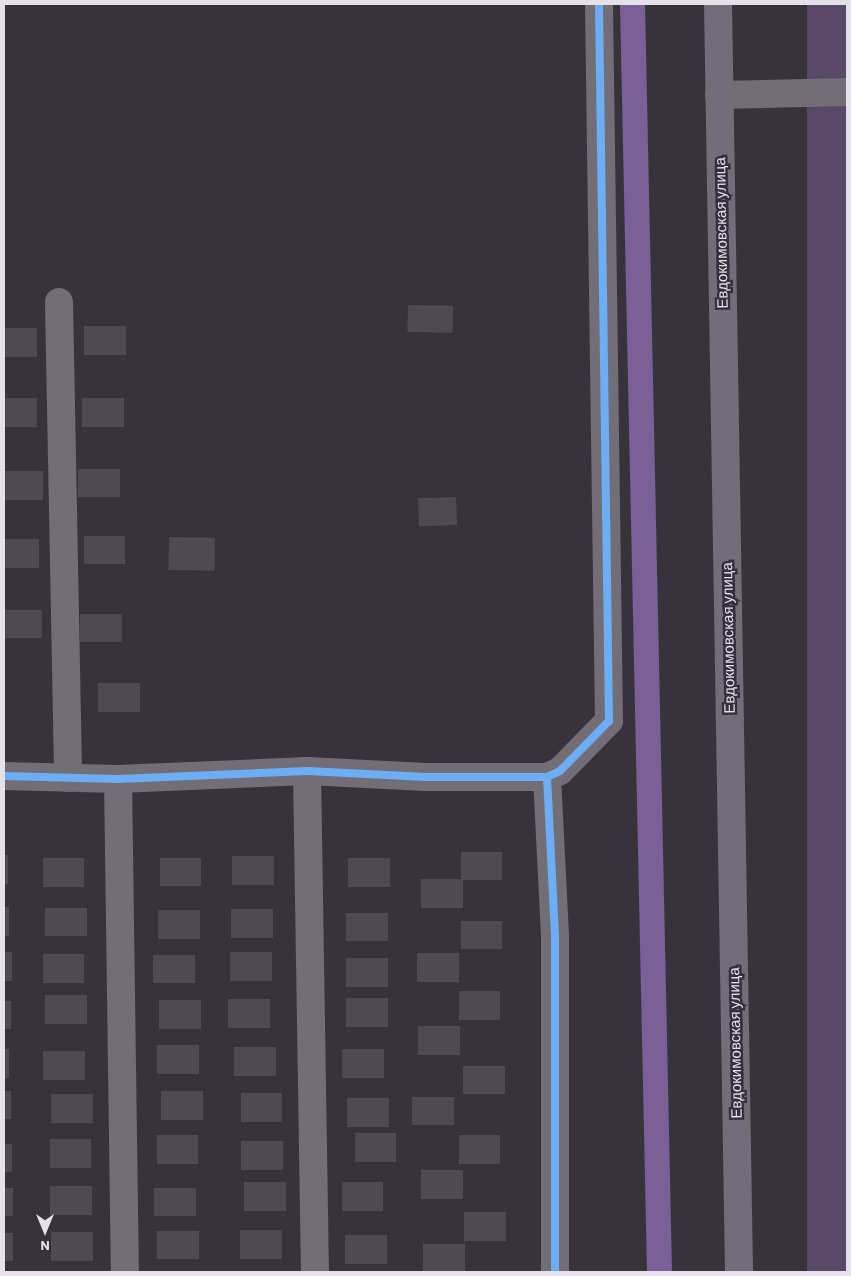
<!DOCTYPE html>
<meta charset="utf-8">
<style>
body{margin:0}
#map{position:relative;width:851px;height:1276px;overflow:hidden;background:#36333a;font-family:Barlow,sans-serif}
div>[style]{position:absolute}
.green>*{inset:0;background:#584969;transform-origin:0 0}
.canal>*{height:25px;margin:-12.5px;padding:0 12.5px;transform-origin:12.5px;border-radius:12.5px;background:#7a6097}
.building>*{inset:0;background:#4d4b51;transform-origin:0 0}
.minor>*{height:28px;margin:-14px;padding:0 14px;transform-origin:14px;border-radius:14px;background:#726e76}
.major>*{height:28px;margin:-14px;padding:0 14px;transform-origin:14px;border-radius:14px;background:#726e79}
.cycleway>*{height:8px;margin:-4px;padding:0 4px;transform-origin:4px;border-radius:4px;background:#6dadf4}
span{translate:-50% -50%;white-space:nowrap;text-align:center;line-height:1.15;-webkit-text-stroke:5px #36303d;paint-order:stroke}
.street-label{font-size:15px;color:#e5e1ea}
.frame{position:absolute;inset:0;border:5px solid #e5e1ea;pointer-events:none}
.north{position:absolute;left:20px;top:1206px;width:50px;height:50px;-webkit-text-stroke:4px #36303d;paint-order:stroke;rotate:180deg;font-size:14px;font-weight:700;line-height:20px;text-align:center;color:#e5e1ea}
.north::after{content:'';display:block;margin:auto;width:18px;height:22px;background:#e5e1ea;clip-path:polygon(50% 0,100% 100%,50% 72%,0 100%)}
</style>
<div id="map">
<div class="green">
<div style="left:807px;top:4px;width:40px;height:1268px"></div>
</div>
<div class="canal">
<div style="left:632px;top:4px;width:1268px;rotate:88.78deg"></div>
</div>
<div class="building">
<div style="left:408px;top:305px;width:45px;height:27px;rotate:1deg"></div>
<div style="left:84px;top:326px;width:42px;height:29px"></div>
<div style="left:4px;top:328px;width:33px;height:29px"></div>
<div style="left:4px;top:398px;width:33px;height:29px"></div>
<div style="left:82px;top:398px;width:42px;height:29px"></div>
<div style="left:78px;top:469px;width:42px;height:28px"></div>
<div style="left:4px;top:471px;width:39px;height:29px"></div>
<div style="left:456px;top:497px;width:28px;height:38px;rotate:88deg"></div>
<div style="left:84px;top:536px;width:41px;height:28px"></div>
<div style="left:169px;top:537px;width:46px;height:33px;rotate:1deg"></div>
<div style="left:4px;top:539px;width:35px;height:29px"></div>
<div style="left:4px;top:610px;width:38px;height:28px"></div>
<div style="left:80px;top:614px;width:42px;height:28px"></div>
<div style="left:98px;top:683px;width:42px;height:29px"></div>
<div style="clip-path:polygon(461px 852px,502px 852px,502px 880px,463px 880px,463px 908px,421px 908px,421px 879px,461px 879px)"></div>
<div style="left:4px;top:855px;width:4px;height:29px"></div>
<div style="left:232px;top:856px;width:42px;height:29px"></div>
<div style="left:43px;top:858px;width:41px;height:29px"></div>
<div style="left:160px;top:858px;width:41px;height:28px"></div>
<div style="left:348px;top:858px;width:42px;height:29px"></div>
<div style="left:4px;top:907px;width:5px;height:29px"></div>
<div style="left:45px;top:908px;width:42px;height:28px"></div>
<div style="left:231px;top:909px;width:42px;height:29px"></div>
<div style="left:158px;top:910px;width:42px;height:29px"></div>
<div style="left:346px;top:913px;width:42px;height:28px"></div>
<div style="left:461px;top:921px;width:41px;height:28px"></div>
<div style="left:4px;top:952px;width:8px;height:29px"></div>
<div style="left:230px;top:952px;width:42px;height:29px"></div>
<div style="left:417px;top:953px;width:42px;height:29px"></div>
<div style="left:43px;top:954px;width:41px;height:29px"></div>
<div style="left:153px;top:955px;width:42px;height:28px"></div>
<div style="left:346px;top:958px;width:42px;height:29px"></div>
<div style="left:459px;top:991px;width:41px;height:29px"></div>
<div style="left:45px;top:995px;width:42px;height:29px"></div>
<div style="left:346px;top:998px;width:42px;height:29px"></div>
<div style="left:228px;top:999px;width:42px;height:29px"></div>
<div style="left:159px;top:1000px;width:42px;height:29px"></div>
<div style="left:4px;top:1001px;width:7px;height:28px"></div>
<div style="left:418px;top:1026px;width:42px;height:29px"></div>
<div style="left:157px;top:1045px;width:42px;height:29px"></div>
<div style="left:234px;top:1047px;width:42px;height:29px"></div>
<div style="left:4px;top:1049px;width:5px;height:29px"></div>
<div style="left:342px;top:1049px;width:42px;height:29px"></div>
<div style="left:43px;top:1051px;width:42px;height:29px"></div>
<div style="left:463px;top:1066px;width:42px;height:28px"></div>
<div style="left:4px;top:1091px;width:7px;height:28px"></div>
<div style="left:161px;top:1091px;width:42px;height:29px"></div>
<div style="left:241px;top:1093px;width:41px;height:29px"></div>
<div style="left:51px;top:1094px;width:42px;height:29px"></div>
<div style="left:412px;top:1097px;width:42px;height:28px"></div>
<div style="left:347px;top:1098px;width:42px;height:29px"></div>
<div style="left:355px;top:1133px;width:41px;height:29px"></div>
<div style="left:157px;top:1135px;width:41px;height:29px"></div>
<div style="left:459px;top:1135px;width:41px;height:29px"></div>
<div style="left:50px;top:1139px;width:41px;height:29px"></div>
<div style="left:241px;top:1141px;width:42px;height:29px"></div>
<div style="left:4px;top:1144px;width:8px;height:28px"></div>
<div style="left:421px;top:1170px;width:42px;height:29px"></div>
<div style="left:244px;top:1182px;width:42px;height:29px"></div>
<div style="left:342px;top:1182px;width:41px;height:29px"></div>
<div style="left:50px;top:1186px;width:42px;height:29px"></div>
<div style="left:4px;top:1188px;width:9px;height:28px"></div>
<div style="left:154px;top:1188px;width:42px;height:28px"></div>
<div style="left:464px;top:1212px;width:42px;height:29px"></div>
<div style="left:240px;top:1230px;width:42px;height:29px"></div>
<div style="left:157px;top:1231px;width:42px;height:28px"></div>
<div style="left:51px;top:1232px;width:42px;height:29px"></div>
<div style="left:4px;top:1233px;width:9px;height:28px"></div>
<div style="left:345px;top:1235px;width:42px;height:29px"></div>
<div style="left:423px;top:1244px;width:42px;height:28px"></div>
</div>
<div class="minor">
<div style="left:719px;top:95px;width:128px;rotate:-1.3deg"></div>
<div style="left:59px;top:302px;width:476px;rotate:88.9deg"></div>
<div style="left:307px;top:771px;width:501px;rotate:89.09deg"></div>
<div style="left:4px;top:776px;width:114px;rotate:1.5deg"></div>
<div style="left:118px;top:779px;width:189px;rotate:-2.4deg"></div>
<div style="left:307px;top:771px;width:119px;rotate:2.9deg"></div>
<div style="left:426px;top:777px;width:121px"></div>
<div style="left:547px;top:777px;width:160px;rotate:87.1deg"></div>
<div style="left:555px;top:937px;width:335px;rotate:90deg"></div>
<div style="left:547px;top:777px;width:14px;rotate:-25deg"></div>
<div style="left:560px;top:771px;width:70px;rotate:-45.6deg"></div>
<div style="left:609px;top:721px;width:717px;rotate:-90.8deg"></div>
<div style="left:118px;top:779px;width:493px;rotate:89.2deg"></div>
</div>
<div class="major">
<div style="left:718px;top:4px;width:1268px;rotate:89.05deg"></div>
</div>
<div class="cycleway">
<div style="left:4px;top:776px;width:114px;rotate:1.5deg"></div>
<div style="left:118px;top:779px;width:189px;rotate:-2.4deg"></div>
<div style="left:307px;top:771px;width:119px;rotate:2.9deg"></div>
<div style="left:426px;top:777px;width:121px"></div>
<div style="left:547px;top:777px;width:160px;rotate:87.1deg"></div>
<div style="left:555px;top:937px;width:335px;rotate:90deg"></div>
<div style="left:547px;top:777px;width:14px;rotate:-25deg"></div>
<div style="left:560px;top:771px;width:70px;rotate:-45.6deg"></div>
<div style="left:609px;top:721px;width:717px;rotate:-90.8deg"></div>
</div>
<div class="street-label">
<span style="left:721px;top:233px;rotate:-91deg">Евдокимовская улица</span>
<span style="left:728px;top:638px;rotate:-91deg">Евдокимовская улица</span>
<span style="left:735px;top:1043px;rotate:-91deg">Евдокимовская улица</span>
</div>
<div class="frame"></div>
<div class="north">N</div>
</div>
